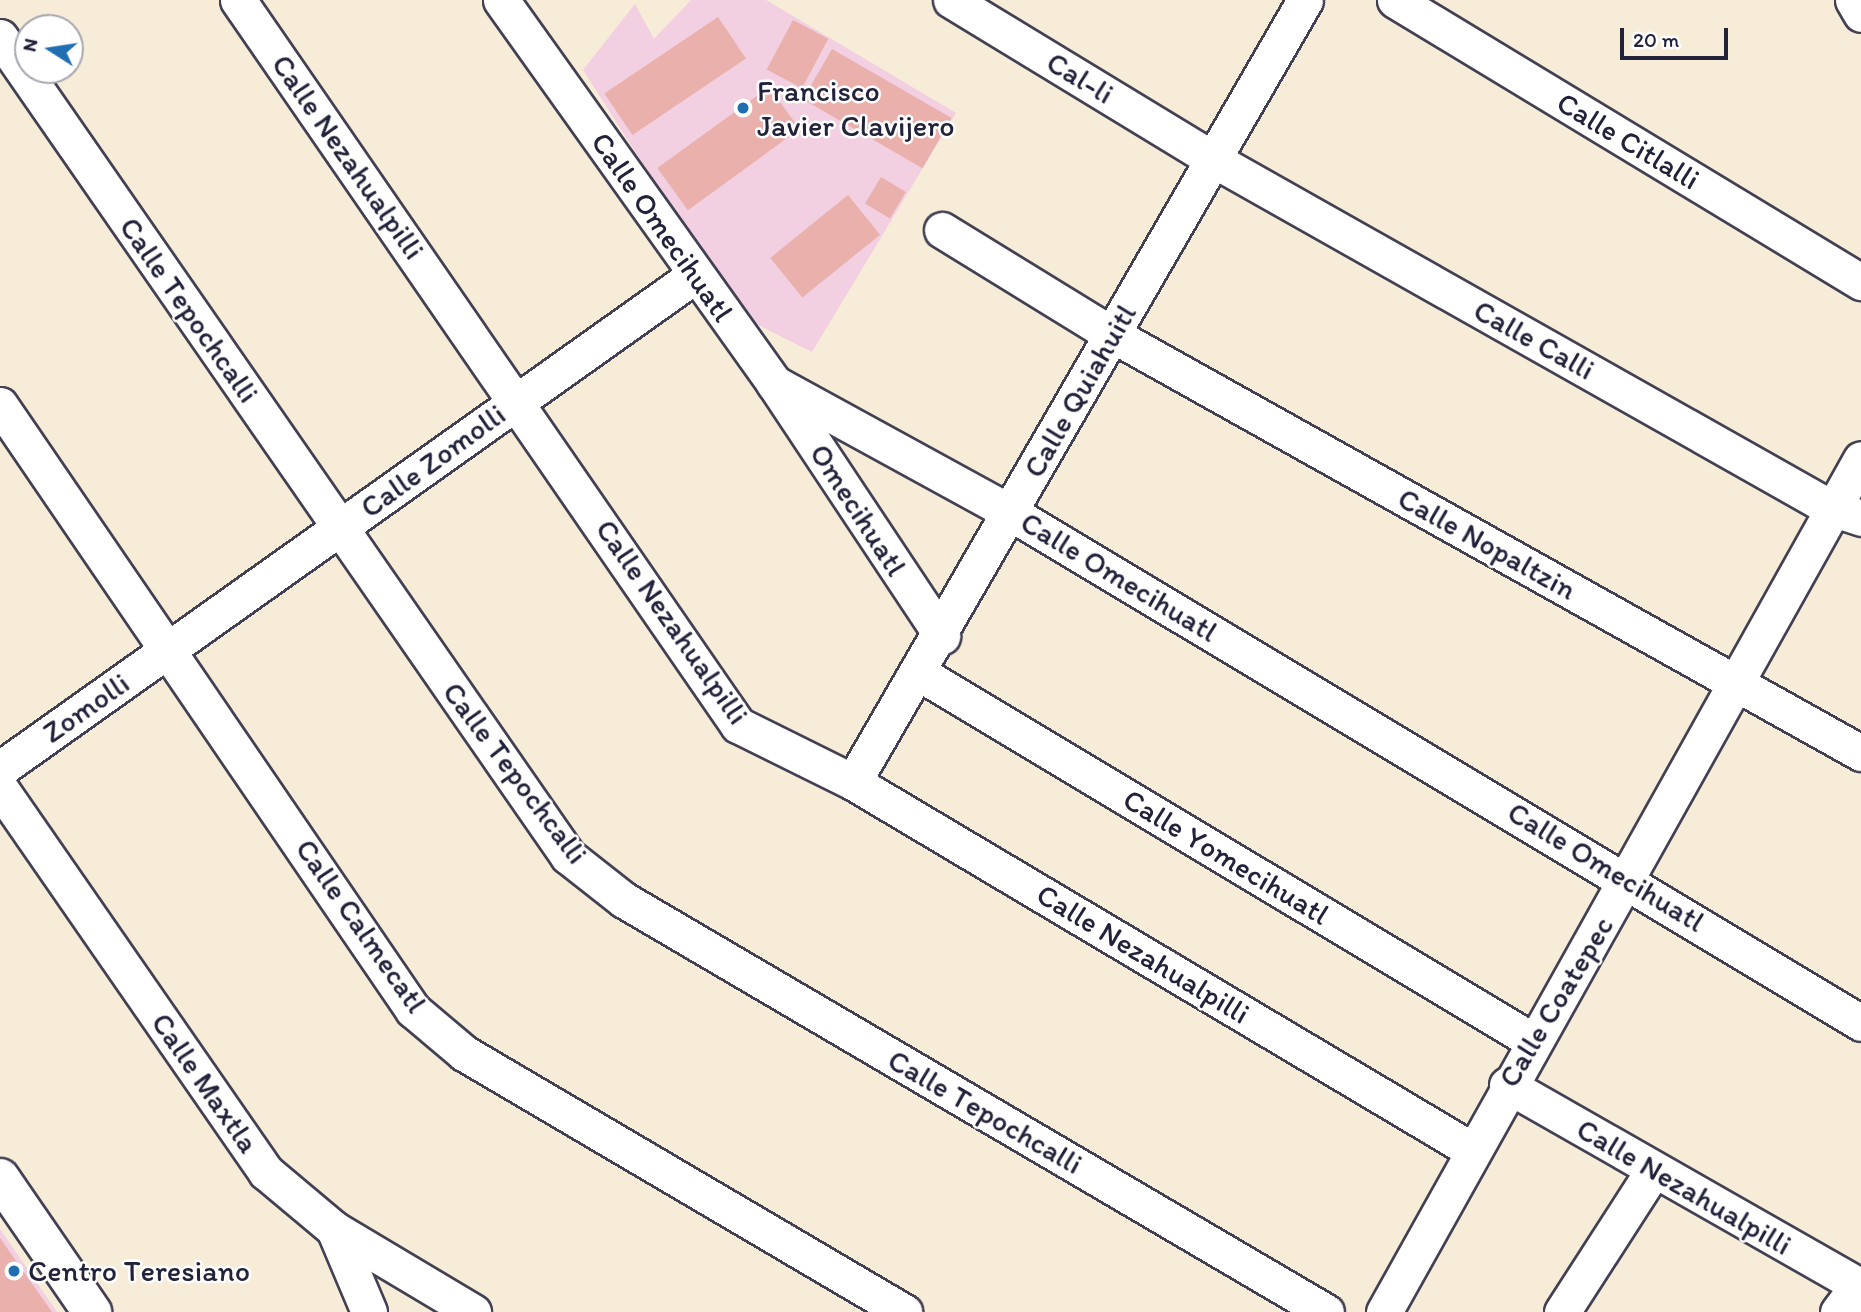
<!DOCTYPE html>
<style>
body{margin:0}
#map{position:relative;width:1861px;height:1312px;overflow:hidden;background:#f6ecd8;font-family:Itim,sans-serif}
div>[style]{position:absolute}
.built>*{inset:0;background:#f2cfe1}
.building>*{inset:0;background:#e9b0ac;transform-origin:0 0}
.roads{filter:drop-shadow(2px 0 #424053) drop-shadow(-2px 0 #424053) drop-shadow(0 2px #424053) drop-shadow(0 -2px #424053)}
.minor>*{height:35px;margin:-17.5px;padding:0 17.5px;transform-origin:17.5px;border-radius:17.5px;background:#fff}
.tertiary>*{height:38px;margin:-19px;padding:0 19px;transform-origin:19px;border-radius:19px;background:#fff}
.dots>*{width:19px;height:19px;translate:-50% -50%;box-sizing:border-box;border:4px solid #fff;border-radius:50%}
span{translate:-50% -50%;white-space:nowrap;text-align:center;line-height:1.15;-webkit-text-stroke:5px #fff;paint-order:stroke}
.street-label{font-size:30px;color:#22223b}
.poi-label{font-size:30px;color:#22223b}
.left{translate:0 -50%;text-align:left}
.north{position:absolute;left:14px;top:14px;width:70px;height:70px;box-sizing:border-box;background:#fff;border:2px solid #a7a7b1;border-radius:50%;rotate:282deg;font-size:19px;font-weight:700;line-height:28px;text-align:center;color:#22223b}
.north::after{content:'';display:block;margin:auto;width:24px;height:32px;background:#1f6fb2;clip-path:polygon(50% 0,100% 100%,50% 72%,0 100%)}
.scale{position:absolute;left:1620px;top:28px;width:108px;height:32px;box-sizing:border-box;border:4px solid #22223b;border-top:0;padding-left:9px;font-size:21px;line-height:24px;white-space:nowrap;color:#22223b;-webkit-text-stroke:5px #fff;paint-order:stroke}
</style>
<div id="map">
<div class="built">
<div style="clip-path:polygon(691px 0,766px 0,956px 113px,812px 352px,740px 316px,583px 70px,635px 4px,654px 39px)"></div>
<div style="clip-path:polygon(0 1229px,57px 1312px,0 1312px)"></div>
</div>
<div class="building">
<div style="left:718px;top:17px;width:50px;height:137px;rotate:56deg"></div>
<div style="left:793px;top:20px;width:40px;height:56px;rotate:28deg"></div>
<div style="left:832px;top:49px;width:138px;height:58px;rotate:30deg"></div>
<div style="left:769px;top:87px;width:52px;height:138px;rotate:54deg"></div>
<div style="left:881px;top:177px;width:29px;height:31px;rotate:31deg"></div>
<div style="left:848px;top:195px;width:51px;height:100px;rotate:51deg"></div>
<div style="clip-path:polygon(0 1238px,52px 1312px,0 1312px)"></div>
</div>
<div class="roads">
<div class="minor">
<div style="left:238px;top:0;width:881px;rotate:55.41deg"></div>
<div style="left:738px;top:725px;width:128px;rotate:26.4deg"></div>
<div style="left:853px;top:782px;width:718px;rotate:30.74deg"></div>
<div style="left:501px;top:0;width:470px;rotate:54.5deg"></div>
<div style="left:774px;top:383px;width:304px;rotate:56.4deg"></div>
<div style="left:951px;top:0;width:302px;rotate:31.3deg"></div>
<div style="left:1209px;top:157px;width:714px;rotate:29.44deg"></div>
<div style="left:1831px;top:508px;width:32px;rotate:18deg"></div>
<div style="left:1395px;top:0;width:545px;rotate:31.18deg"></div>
<div style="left:1853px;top:0;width:16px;rotate:60deg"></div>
<div style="left:0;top:37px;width:997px;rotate:55.26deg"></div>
<div style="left:568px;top:856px;width:71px;rotate:38.2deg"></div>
<div style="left:624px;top:900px;width:814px;rotate:30.41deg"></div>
<div style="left:942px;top:230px;width:201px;rotate:31.6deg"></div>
<div style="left:1113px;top:335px;width:857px;rotate:29.2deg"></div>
<div style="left:774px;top:383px;width:270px;rotate:28.7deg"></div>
<div style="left:1011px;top:513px;width:991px;rotate:30.96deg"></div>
<div style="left:0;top:405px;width:733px;rotate:55.68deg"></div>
<div style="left:413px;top:1010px;width:67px;rotate:40.1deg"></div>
<div style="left:464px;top:1053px;width:511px;rotate:30.48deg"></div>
<div style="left:919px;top:673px;width:716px;rotate:30.94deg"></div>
<div style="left:0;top:769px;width:853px;rotate:-35.4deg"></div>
<div style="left:853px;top:782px;width:903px;rotate:-59.97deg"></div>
<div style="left:0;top:788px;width:467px;rotate:55.3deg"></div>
<div style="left:266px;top:1172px;width:89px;rotate:40deg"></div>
<div style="left:334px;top:1229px;width:162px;rotate:30.8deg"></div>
<div style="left:1507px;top:1085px;width:408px;rotate:29.7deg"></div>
<div style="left:334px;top:1229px;width:90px;rotate:67.1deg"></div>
<div style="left:1384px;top:1312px;width:977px;rotate:-60.79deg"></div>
<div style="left:1562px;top:1312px;width:168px;rotate:-57.2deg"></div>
<div style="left:1838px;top:1312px;width:34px;rotate:-53deg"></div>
</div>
<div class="tertiary">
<div style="left:0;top:1178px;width:163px;rotate:55.5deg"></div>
</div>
</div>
<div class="dots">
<div style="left:743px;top:108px;background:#1f6fb2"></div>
<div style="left:14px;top:1271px;background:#1f6fb2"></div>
</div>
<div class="street-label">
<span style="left:1080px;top:78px;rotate:31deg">Cal-li</span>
<span style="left:1628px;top:141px;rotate:31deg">Calle Citlalli</span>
<span style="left:348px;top:157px;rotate:55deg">Calle Nezahualpilli</span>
<span style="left:662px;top:227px;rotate:55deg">Calle Omecihuatl</span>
<span style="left:189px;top:310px;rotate:55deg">Calle Tepochcalli</span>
<span style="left:1534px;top:340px;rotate:29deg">Calle Calli</span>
<span style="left:1080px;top:391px;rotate:-60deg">Calle Quiahuitl</span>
<span style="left:433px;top:461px;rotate:-36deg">Calle Zomolli</span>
<span style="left:858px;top:510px;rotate:57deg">Omecihuatl</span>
<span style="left:1487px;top:544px;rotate:29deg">Calle Nopaltzin</span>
<span style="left:1119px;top:577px;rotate:31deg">Calle Omecihuatl</span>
<span style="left:672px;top:622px;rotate:55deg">Calle Nezahualpilli</span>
<span style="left:86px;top:708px;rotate:-35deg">Zomolli</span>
<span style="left:515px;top:773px;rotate:53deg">Calle Tepochcalli</span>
<span style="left:1226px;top:857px;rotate:31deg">Calle Yomecihuatl</span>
<span style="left:1606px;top:867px;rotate:31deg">Calle Omecihuatl</span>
<span style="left:361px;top:926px;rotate:55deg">Calle Calmecatl</span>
<span style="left:1143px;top:954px;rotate:31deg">Calle Nezahualpilli</span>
<span style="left:1556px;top:1002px;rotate:-59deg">Calle Coatepec</span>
<span style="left:205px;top:1083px;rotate:55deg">Calle Maxtla</span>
<span style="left:985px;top:1112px;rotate:30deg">Calle Tepochcalli</span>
<span style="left:1684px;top:1187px;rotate:30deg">Calle Nezahualpilli</span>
</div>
<div class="poi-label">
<span class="left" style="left:757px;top:108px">Francisco<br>Javier Clavijero</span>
<span class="left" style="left:28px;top:1271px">Centro Teresiano</span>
</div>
<div class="north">N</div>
<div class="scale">20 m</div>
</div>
